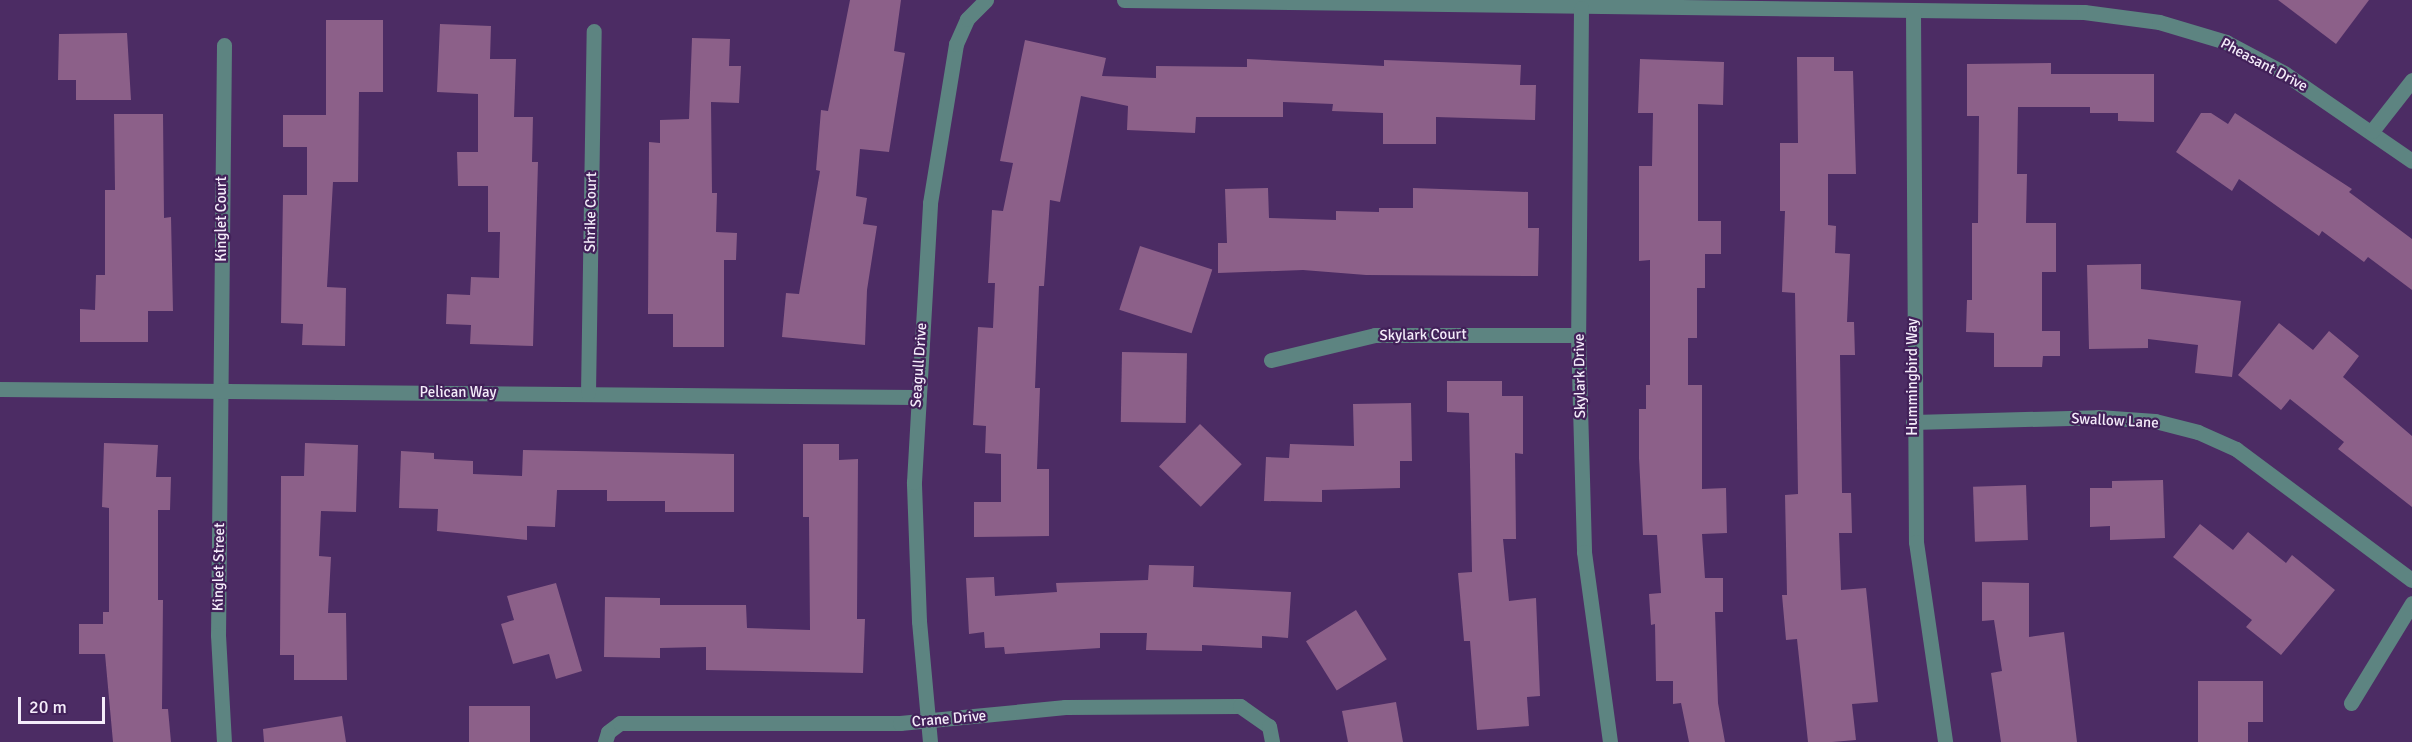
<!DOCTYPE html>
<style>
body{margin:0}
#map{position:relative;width:2412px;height:742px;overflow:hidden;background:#4c2c64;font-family:Signika,sans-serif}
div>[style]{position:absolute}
.building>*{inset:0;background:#8c6089;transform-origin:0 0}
.minor>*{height:15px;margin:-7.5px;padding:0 7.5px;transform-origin:7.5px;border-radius:7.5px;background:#5d8481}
span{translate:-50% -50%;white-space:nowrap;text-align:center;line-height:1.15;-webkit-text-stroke:4.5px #422159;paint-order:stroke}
.street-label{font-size:15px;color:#f4ecfa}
.scale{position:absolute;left:18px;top:697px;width:87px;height:27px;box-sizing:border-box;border:3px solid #f4ecfa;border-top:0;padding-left:8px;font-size:18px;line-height:21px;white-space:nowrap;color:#f4ecfa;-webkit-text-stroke:4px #422159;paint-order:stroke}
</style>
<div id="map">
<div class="building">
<div style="clip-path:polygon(850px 0,901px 0,894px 51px,905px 53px,889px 152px,860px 149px,856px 196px,867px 198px,863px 224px,877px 226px,867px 290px,865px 345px,782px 337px,786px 293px,799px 294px,820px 171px,816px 170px,821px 110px,828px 111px)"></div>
<div style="clip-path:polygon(2278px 0,2369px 0,2336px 44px)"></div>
<div style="clip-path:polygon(326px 20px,383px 20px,383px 92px,359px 92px,358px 182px,333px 182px,327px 287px,346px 288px,345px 346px,302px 345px,303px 324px,281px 323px,283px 195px,307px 195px,307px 147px,283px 147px,283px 115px,326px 115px)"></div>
<div style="clip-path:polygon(440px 24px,491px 26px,490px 59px,516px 59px,514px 117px,533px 117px,532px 162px,538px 162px,533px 346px,470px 344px,471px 325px,446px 324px,447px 294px,470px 295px,471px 277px,499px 278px,500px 232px,488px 232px,488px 186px,458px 186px,457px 152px,478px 152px,478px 94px,437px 92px)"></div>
<div style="clip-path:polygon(127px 33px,131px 100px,76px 100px,76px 80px,58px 80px,59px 34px)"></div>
<div style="clip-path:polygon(692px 38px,730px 39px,729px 66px,741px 66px,739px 103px,711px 102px,712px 193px,717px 193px,716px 232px,737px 233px,736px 260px,724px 260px,724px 347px,673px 347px,673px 314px,648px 314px,649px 142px,660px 143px,660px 120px,689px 119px)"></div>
<div style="clip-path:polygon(1025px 40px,1106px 58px,1102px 76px,1156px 78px,1156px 66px,1247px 67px,1247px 59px,1384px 66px,1384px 60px,1521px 65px,1520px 85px,1536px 85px,1535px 120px,1436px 117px,1436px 144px,1383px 144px,1383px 113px,1332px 111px,1333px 104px,1283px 102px,1283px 117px,1196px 117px,1195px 133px,1127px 130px,1128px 106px,1081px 96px,1060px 202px,1050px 200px,1044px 286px,1039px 286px,1035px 388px,1040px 388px,1037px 469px,1049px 469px,1049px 536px,974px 537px,974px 502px,1001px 502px,1001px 454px,985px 453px,986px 426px,973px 425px,975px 385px,978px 327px,993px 328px,995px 283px,988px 283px,992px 210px,1003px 211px,1013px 163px,1000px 161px)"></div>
<div style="clip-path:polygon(1797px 57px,1834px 57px,1834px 71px,1853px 71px,1856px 174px,1828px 174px,1828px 225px,1836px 226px,1835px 253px,1850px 254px,1847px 322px,1854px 322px,1855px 355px,1840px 355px,1842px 493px,1851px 493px,1852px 533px,1839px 533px,1841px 590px,1866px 588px,1878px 702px,1852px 704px,1856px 740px,1832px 742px,1808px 742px,1797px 639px,1786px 640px,1782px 595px,1787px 595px,1785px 495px,1798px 494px,1795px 293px,1782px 292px,1785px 211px,1780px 211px,1780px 143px,1798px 143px)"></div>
<div style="clip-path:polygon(1640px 59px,1724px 62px,1723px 105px,1698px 104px,1698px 221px,1721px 221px,1721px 254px,1705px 254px,1705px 288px,1697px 288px,1697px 338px,1688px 338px,1688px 385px,1702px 385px,1702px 489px,1726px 488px,1727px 533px,1702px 534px,1705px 578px,1723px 578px,1723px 612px,1715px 612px,1718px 703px,1725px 742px,1689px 742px,1681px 703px,1673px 704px,1673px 681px,1656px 681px,1655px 624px,1651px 625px,1649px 594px,1661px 593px,1657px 535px,1643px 535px,1639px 458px,1639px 409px,1646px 409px,1646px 385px,1650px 385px,1650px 260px,1639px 261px,1639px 166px,1652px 166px,1653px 113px,1638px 113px)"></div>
<div style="clip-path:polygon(2051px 63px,2051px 74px,2154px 74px,2154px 122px,2118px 121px,2118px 113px,2090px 113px,2090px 107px,2018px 107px,2017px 174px,2027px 174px,2026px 223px,2056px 223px,2056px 272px,2042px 272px,2042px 331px,2060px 331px,2060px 356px,2043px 356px,2042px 367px,1994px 367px,1994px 333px,1966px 332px,1967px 300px,1972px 300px,1972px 223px,1978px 223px,1979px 116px,1967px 116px,1967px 64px)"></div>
<div style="clip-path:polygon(2201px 113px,2211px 113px,2228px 124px,2235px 113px,2352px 189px,2349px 192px,2412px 239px,2412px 290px,2368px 257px,2364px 262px,2322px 231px,2319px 236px,2239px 179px,2232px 191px,2176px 152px)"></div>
<div style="clip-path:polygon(114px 114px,163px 114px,164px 218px,171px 217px,173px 311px,148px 311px,148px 342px,80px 342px,80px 309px,95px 310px,96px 275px,105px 275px,105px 190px,115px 190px)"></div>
<div style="clip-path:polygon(1268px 188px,1269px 218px,1336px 220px,1336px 211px,1379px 212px,1379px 208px,1413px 208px,1413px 188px,1528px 192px,1528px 228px,1539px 228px,1538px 276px,1366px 275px,1303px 270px,1218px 273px,1218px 243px,1227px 243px,1225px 189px)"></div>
<div style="left:1140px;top:246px;width:76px;height:67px;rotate:18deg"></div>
<div style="clip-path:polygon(2141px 264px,2141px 289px,2241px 301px,2232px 377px,2195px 373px,2198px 345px,2148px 339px,2148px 348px,2089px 349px,2087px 265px)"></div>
<div style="clip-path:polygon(2279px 323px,2313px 350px,2329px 331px,2359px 356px,2343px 377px,2412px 436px,2412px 507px,2338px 449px,2344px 442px,2290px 399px,2281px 410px,2238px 375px)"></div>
<div style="left:1122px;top:352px;width:65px;height:70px;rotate:1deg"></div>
<div style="clip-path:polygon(1447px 381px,1502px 381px,1502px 396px,1523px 396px,1523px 454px,1515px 453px,1516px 539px,1503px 539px,1509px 601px,1536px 598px,1540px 696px,1527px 697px,1529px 726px,1477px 730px,1470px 641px,1464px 641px,1458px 573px,1472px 572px,1469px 413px,1447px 412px)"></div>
<div style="clip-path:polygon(1411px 403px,1412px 461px,1400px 461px,1400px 488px,1322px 490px,1322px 502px,1264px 501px,1266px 457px,1289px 458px,1290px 444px,1354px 446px,1353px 404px)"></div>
<div style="left:1200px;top:424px;width:58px;height:59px;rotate:44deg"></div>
<div style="clip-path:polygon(104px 443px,158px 445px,156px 477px,171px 477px,170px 510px,158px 510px,158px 600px,163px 600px,162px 709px,168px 709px,171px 742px,113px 742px,105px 654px,79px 654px,79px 624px,103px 624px,103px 612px,109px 612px,109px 508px,102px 507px)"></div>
<div style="clip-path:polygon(305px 443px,358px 445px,356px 512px,321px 511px,319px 556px,331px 557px,328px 613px,346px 613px,347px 680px,294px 680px,294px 655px,280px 655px,281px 476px,304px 476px)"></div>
<div style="clip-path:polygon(803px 444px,839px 444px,839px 460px,858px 459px,857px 619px,865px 619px,863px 673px,706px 670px,706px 647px,660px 648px,660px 658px,604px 657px,605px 597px,660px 598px,660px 605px,746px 605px,747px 628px,810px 630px,809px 517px,803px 517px)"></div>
<div style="clip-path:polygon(523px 450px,734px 454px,734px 512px,665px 512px,665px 501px,607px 501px,607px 490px,557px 490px,555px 527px,527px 526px,527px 540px,437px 531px,438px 509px,399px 508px,401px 451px,434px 453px,434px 459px,473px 461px,473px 474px,522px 476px)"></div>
<div style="clip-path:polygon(2163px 480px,2165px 538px,2110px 540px,2110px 526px,2090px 527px,2090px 488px,2112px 488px,2112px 481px)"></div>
<div style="left:2026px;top:485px;width:55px;height:53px;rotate:88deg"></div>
<div style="clip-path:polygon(2200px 524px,2233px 550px,2248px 532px,2286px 563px,2292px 555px,2335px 590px,2281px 655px,2246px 627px,2252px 620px,2173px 557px)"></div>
<div style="clip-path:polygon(1149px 565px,1194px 566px,1193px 587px,1291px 592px,1288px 638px,1262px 636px,1262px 648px,1202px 645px,1202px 651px,1146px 650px,1147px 633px,1100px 633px,1100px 648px,1005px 654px,1004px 647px,985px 648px,984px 632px,969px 634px,966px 578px,994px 577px,995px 596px,1057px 592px,1056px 583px,1148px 580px)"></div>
<div style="clip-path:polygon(1982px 582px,2029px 583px,2029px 637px,2064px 632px,2077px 742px,2001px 742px,1991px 673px,2002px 671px,1994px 620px,1982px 621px)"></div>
<div style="clip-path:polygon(556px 583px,582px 671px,556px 679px,549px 654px,513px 664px,501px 624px,514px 620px,507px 596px)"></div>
<div style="left:1356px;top:610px;width:58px;height:59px;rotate:58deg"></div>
<div style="clip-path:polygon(2198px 681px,2263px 681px,2263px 722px,2248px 722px,2248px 742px,2198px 742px)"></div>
<div style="clip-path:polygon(1396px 702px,1403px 742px,1348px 742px,1342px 711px)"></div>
<div style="left:530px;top:706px;width:36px;height:61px;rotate:90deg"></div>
<div style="clip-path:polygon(342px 716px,346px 742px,264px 742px,263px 729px)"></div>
</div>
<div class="minor">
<div style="left:1124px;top:0;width:960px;rotate:0.72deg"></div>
<div style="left:2084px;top:12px;width:76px;rotate:7.6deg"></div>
<div style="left:2159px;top:22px;width:70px;rotate:16.6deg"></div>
<div style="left:2226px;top:42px;width:66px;rotate:28.1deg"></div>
<div style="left:2284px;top:73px;width:155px;rotate:34.5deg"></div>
<div style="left:1581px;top:8px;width:327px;rotate:90.5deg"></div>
<div style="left:1578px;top:335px;width:217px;rotate:88.4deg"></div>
<div style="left:1584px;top:552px;width:192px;rotate:82.2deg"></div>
<div style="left:1913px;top:11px;width:531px;rotate:89.68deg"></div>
<div style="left:1916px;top:542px;width:202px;rotate:81.7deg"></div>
<div style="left:224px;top:45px;width:590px;rotate:90.58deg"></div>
<div style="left:218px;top:635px;width:107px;rotate:86.8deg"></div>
<div style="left:2372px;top:131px;width:65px;rotate:-51.9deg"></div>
<div style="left:1271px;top:360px;width:107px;rotate:-13.5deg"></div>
<div style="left:1375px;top:335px;width:203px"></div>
<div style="left:0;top:389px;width:916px;rotate:0.5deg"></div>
<div style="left:588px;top:393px;width:362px;rotate:-89.1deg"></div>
<div style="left:1913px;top:422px;width:185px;rotate:-1.5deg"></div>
<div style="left:2098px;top:417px;width:57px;rotate:4deg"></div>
<div style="left:2155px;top:421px;width:44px;rotate:14.3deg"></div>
<div style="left:2198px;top:432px;width:42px;rotate:24.1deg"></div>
<div style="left:2236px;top:449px;width:219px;rotate:36.7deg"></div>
<div style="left:2351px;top:703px;width:117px;rotate:-58.6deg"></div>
<div style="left:605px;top:742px;width:10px;rotate:-73deg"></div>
<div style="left:608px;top:732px;width:15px;rotate:-37deg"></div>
<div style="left:620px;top:723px;width:280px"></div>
<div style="left:900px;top:723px;width:166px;rotate:-5.5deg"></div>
<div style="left:1065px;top:707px;width:175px;rotate:-0.3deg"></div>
<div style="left:1240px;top:706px;width:35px;rotate:35deg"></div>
<div style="left:1269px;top:726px;width:16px;rotate:79deg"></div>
<div style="left:930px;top:742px;width:121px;rotate:-95.2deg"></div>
<div style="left:919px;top:621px;width:139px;rotate:-92.1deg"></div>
<div style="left:914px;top:482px;width:279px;rotate:-86.7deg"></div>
<div style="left:930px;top:203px;width:161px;rotate:-80.7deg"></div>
<div style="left:956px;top:44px;width:27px;rotate:-66deg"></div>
<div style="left:967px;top:19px;width:27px;rotate:-45deg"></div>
</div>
<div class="street-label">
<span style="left:2264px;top:65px;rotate:28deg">Pheasant Drive</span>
<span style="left:591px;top:212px;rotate:-89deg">Shrike Court</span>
<span style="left:222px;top:219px;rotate:-90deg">Kinglet Court</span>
<span style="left:1423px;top:335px;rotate:-1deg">Skylark Court</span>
<span style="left:919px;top:365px;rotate:-86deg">Seagull Drive</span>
<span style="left:1580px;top:376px;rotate:-91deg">Skylark Drive</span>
<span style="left:1913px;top:377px;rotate:-90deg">Hummingbird Way</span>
<span style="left:458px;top:393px">Pelican Way</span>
<span style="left:2115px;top:421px;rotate:3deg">Swallow Lane</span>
<span style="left:219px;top:567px;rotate:-89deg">Kinglet Street</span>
<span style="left:949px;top:719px;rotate:-5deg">Crane Drive</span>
</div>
<div class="scale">20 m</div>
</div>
